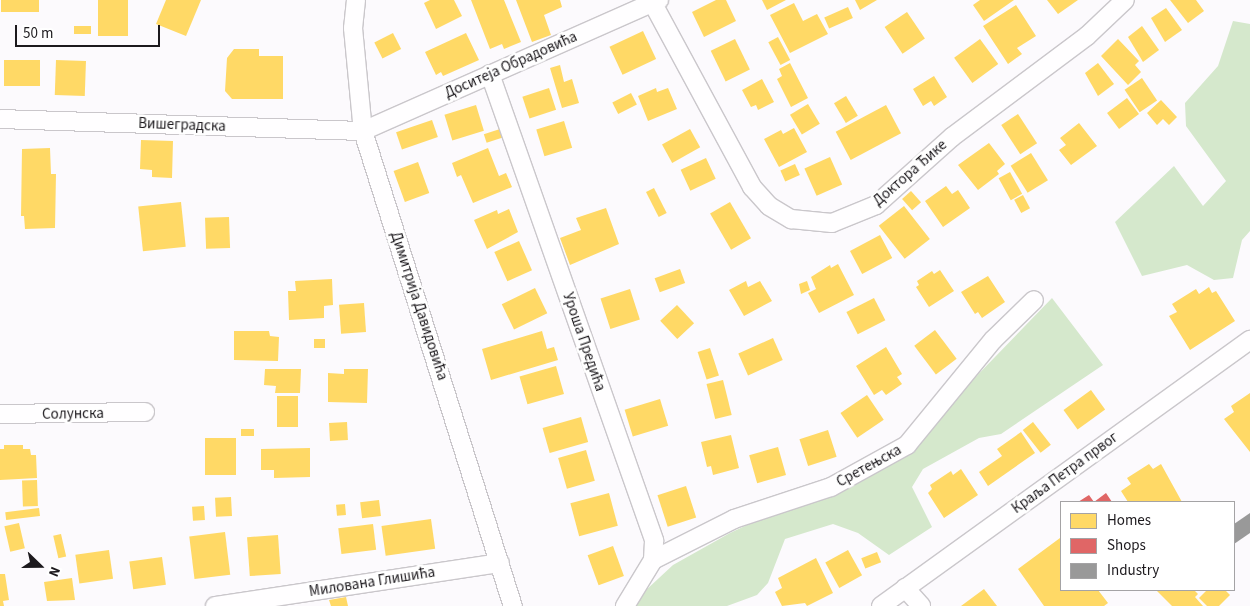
<!DOCTYPE html>
<meta charset="utf-8">
<style>
body{margin:0}
#map{position:relative;width:1250px;height:606px;overflow:hidden;background:#fcfafd;font-family:"Source Sans 3",sans-serif}
div>[style]{position:absolute}
.green>*{inset:0;background:#d5e8cc}
.homes>*{inset:0;background:#ffd966;transform-origin:0 0}
.shops>*{inset:0;background:#e06666}
.industry>*{inset:0;background:#999}
.roads{filter:drop-shadow(1px 0 #cac7cb) drop-shadow(-1px 0 #cac7cb) drop-shadow(0 1px #cac7cb) drop-shadow(0 -1px #cac7cb)}
.street>*{height:18px;margin:-9px;padding:0 9px;transform-origin:9px;border-radius:9px;background:#fffeff}
span{translate:-50% -50%;white-space:nowrap;text-align:center;line-height:1.15;-webkit-text-stroke:5px #fff;paint-order:stroke}
.street-label{font-size:15px;color:#1c191d}
.legend{position:absolute;left:1060px;top:501px;width:175px;height:90px;box-sizing:border-box;background:#fff;border:1px solid #a4a3a5;margin:0;padding:6px 9px;list-style:none;font-size:15px;color:#1c191d}
.legend li{display:flex;align-items:center;gap:10px;height:25px}
.legend b{width:25px;border:1px solid #a4a3a5}
.north{position:absolute;left:15px;top:541px;width:50px;height:50px;-webkit-text-stroke:4px #fff;paint-order:stroke;rotate:112deg;font-size:14px;font-weight:700;line-height:20px;text-align:center;color:#1c191d}
.north::after{content:'';display:block;margin:auto;width:18px;height:22px;background:#1c191d;clip-path:polygon(50% 0,100% 100%,50% 72%,0 100%)}
.scale{position:absolute;left:15px;top:25px;width:145px;height:22px;box-sizing:border-box;border:2px solid #1c191d;border-top:0;padding-left:6px;font-size:15px;line-height:18px;white-space:nowrap;color:#1c191d;-webkit-text-stroke:4px #fff;paint-order:stroke}
</style>
<div id="map">
<div class="green">
<div style="clip-path:polygon(1233px 21px,1250px 24px,1250px 231px,1242px 240px,1233px 278px,1214px 280px,1187px 265px,1142px 276px,1115px 222px,1174px 166px,1203px 206px,1226px 181px,1186px 126px,1185px 103px,1218px 66px)"></div>
<div style="clip-path:polygon(1052px 298px,1103px 365px,1001px 434px,979px 438px,923px 469px,912px 487px,932px 527px,889px 555px,858px 533px,833px 524px,785px 539px,768px 583px,757px 595px,727px 606px,635px 606px,645px 591px,673px 565px,730px 533px,917px 445px,964px 389px)"></div>
</div>
<div class="homes">
<div style="left:1px;top:0;width:38px;height:12px"></div>
<div style="left:98px;top:0;width:30px;height:36px"></div>
<div style="clip-path:polygon(166px 0,201px 0,186px 36px,156px 24px)"></div>
<div style="clip-path:polygon(430px 0,454px 0,462px 16px,436px 29px,424px 3px)"></div>
<div style="clip-path:polygon(471px 0,504px 0,521px 42px,504px 49px,502px 44px,490px 49px)"></div>
<div style="clip-path:polygon(516px 0,560px 0,562px 7px,544px 15px,551px 35px,532px 42px)"></div>
<div style="clip-path:polygon(716px 0,726px 0,736px 21px,704px 37px,692px 12px)"></div>
<div style="clip-path:polygon(762px 0,786px 0,767px 10px)"></div>
<div style="clip-path:polygon(855px 0,877px 0,860px 10px)"></div>
<div style="clip-path:polygon(980px 0,1014px 0,984px 21px,973px 5px)"></div>
<div style="clip-path:polygon(1047px 0,1078px 0,1058px 14px)"></div>
<div style="clip-path:polygon(1170px 0,1196px 0,1204px 11px,1188px 23px)"></div>
<div style="clip-path:polygon(794px 3px,803px 21px,817px 14px,828px 34px,790px 53px,770px 15px)"></div>
<div style="clip-path:polygon(1016px 5px,1036px 36px,1017px 48px,1022px 54px,1008px 64px,983px 26px)"></div>
<div style="left:848px;top:7px;width:12px;height:26px;rotate:66deg"></div>
<div style="clip-path:polygon(1166px 8px,1182px 30px,1165px 42px,1151px 18px)"></div>
<div style="left:907px;top:12px;width:32px;height:27px;rotate:56deg"></div>
<div style="left:74px;top:26px;width:17px;height:8px"></div>
<div style="clip-path:polygon(1142px 26px,1159px 50px,1143px 62px,1128px 37px)"></div>
<div style="left:643px;top:31px;width:31px;height:37px;rotate:65deg"></div>
<div style="left:393px;top:33px;width:18px;height:21px;rotate:63deg"></div>
<div style="clip-path:polygon(466px 33px,479px 60px,443px 76px,441px 72px,436px 75px,425px 52px)"></div>
<div style="left:778px;top:37px;width:26px;height:11px;rotate:62deg"></div>
<div style="left:735px;top:39px;width:34px;height:27px;rotate:64deg"></div>
<div style="left:980px;top:39px;width:31px;height:32px;rotate:54deg"></div>
<div style="clip-path:polygon(1118px 39px,1139px 61px,1135px 65px,1141px 72px,1128px 85px,1101px 56px)"></div>
<div style="clip-path:polygon(234px 49px,259px 49px,259px 56px,283px 56px,283px 99px,232px 99px,225px 91px,227px 58px)"></div>
<div style="left:40px;top:60px;width:26px;height:36px;rotate:90deg"></div>
<div style="left:56px;top:60px;width:30px;height:35px;rotate:2deg"></div>
<div style="clip-path:polygon(790px 63px,808px 98px,791px 107px,777px 79px,782px 76px,779px 69px)"></div>
<div style="clip-path:polygon(1098px 63px,1114px 84px,1098px 96px,1085px 73px)"></div>
<div style="clip-path:polygon(560px 65px,564px 82px,572px 79px,579px 103px,562px 108px,550px 68px)"></div>
<div style="clip-path:polygon(934px 76px,947px 97px,934px 106px,931px 101px,923px 106px,913px 89px)"></div>
<div style="left:1142px;top:78px;width:27px;height:21px;rotate:56deg"></div>
<div style="clip-path:polygon(762px 79px,774px 102px,758px 110px,756px 105px,751px 107px,742px 90px)"></div>
<div style="left:549px;top:88px;width:23px;height:28px;rotate:72deg"></div>
<div style="clip-path:polygon(656px 88px,657px 92px,668px 88px,677px 109px,648px 121px,638px 96px)"></div>
<div style="left:631px;top:93px;width:13px;height:21px;rotate:63deg"></div>
<div style="left:846px;top:96px;width:23px;height:14px;rotate:59deg"></div>
<div style="left:1127px;top:98px;width:20px;height:25px;rotate:53deg"></div>
<div style="clip-path:polygon(1161px 100px,1177px 117px,1169px 125px,1163px 119px,1157px 125px,1147px 113px)"></div>
<div style="left:808px;top:104px;width:23px;height:21px;rotate:59deg"></div>
<div style="left:476px;top:105px;width:27px;height:33px;rotate:73deg"></div>
<div style="left:886px;top:105px;width:32px;height:57px;rotate:62deg"></div>
<div style="left:1018px;top:114px;width:35px;height:20px;rotate:57deg"></div>
<div style="left:432px;top:120px;width:18px;height:38px;rotate:71deg"></div>
<div style="left:564px;top:121px;width:28px;height:29px;rotate:73deg"></div>
<div style="clip-path:polygon(1079px 123px,1097px 146px,1071px 165px,1059px 150px,1066px 145px,1060px 138px)"></div>
<div style="clip-path:polygon(794px 128px,807px 152px,779px 167px,764px 139px,781px 130px,783px 134px)"></div>
<div style="left:500px;top:129px;width:9px;height:17px;rotate:72deg"></div>
<div style="left:690px;top:129px;width:21px;height:32px;rotate:61deg"></div>
<div style="clip-path:polygon(141px 140px,173px 141px,172px 178px,152px 177px,152px 170px,140px 169px)"></div>
<div style="clip-path:polygon(989px 143px,1005px 164px,997px 171px,999px 174px,978px 190px,958px 165px)"></div>
<div style="clip-path:polygon(50px 148px,51px 174px,56px 174px,55px 228px,25px 229px,24px 216px,21px 216px,22px 149px)"></div>
<div style="clip-path:polygon(488px 148px,499px 176px,506px 173px,512px 187px,473px 203px,461px 175px,457px 177px,452px 163px)"></div>
<div style="left:1031px;top:153px;width:32px;height:24px;rotate:58deg"></div>
<div style="left:830px;top:157px;width:30px;height:28px;rotate:66deg"></div>
<div style="left:706px;top:158px;width:23px;height:28px;rotate:65deg"></div>
<div style="left:418px;top:162px;width:33px;height:26px;rotate:70deg"></div>
<div style="left:795px;top:164px;width:12px;height:16px;rotate:66deg"></div>
<div style="left:1010px;top:172px;width:25px;height:13px;rotate:61deg"></div>
<div style="clip-path:polygon(946px 186px,952px 194px,958px 190px,970px 208px,943px 227px,925px 201px)"></div>
<div style="left:654px;top:188px;width:28px;height:9px;rotate:63deg"></div>
<div style="left:911px;top:191px;width:15px;height:12px;rotate:48deg"></div>
<div style="left:1023px;top:195px;width:15px;height:10px;rotate:62deg"></div>
<div style="left:181px;top:202px;width:45px;height:43px;rotate:84deg"></div>
<div style="left:730px;top:202px;width:42px;height:23px;rotate:60deg"></div>
<div style="left:904px;top:206px;width:42px;height:32px;rotate:52deg"></div>
<div style="clip-path:polygon(606px 208px,619px 244px,570px 265px,560px 238px,581px 230px,576px 218px)"></div>
<div style="clip-path:polygon(509px 209px,518px 232px,487px 249px,474px 220px,497px 210px,498px 214px)"></div>
<div style="left:229px;top:217px;width:31px;height:24px;rotate:88deg"></div>
<div style="left:880px;top:235px;width:26px;height:34px;rotate:62deg"></div>
<div style="left:519px;top:241px;width:32px;height:27px;rotate:66deg"></div>
<div style="clip-path:polygon(838px 264px,854px 295px,819px 313px,808px 293px,816px 289px,811px 277px,830px 265px,831px 268px)"></div>
<div style="left:680px;top:269px;width:15px;height:27px;rotate:70deg"></div>
<div style="clip-path:polygon(940px 270px,954px 291px,929px 307px,916px 287px,919px 285px,917px 281px,932px 271px,934px 274px)"></div>
<div style="clip-path:polygon(988px 276px,1005px 302px,982px 318px,978px 312px,975px 314px,961px 292px)"></div>
<div style="clip-path:polygon(332px 279px,333px 305px,324px 306px,324px 318px,289px 320px,288px 291px,296px 291px,295px 281px)"></div>
<div style="clip-path:polygon(746px 281px,748px 287px,760px 281px,772px 301px,744px 316px,729px 290px)"></div>
<div style="clip-path:polygon(807px 281px,810px 290px,801px 294px,799px 284px)"></div>
<div style="clip-path:polygon(1209px 287px,1212px 293px,1216px 291px,1235px 321px,1190px 350px,1169px 316px,1177px 312px,1172px 304px,1196px 289px,1199px 294px)"></div>
<div style="left:535px;top:288px;width:28px;height:37px;rotate:64deg"></div>
<div style="left:630px;top:289px;width:32px;height:31px;rotate:72deg"></div>
<div style="left:874px;top:298px;width:25px;height:31px;rotate:63deg"></div>
<div style="left:364px;top:303px;width:29px;height:25px;rotate:86deg"></div>
<div style="left:677px;top:305px;width:25px;height:23px;rotate:47deg"></div>
<div style="left:935px;top:330px;width:36px;height:26px;rotate:53deg"></div>
<div style="clip-path:polygon(234px 331px,269px 331px,270px 336px,279px 337px,278px 361px,234px 360px)"></div>
<div style="clip-path:polygon(542px 331px,547px 349px,554px 347px,558px 360px,491px 380px,482px 349px)"></div>
<div style="left:773px;top:338px;width:24px;height:38px;rotate:66deg"></div>
<div style="left:325px;top:339px;width:9px;height:11px;rotate:90deg"></div>
<div style="clip-path:polygon(886px 347px,902px 374px,897px 377px,902px 384px,886px 395px,882px 390px,874px 395px,856px 366px)"></div>
<div style="left:710px;top:348px;width:29px;height:13px;rotate:72deg"></div>
<div style="left:556px;top:366px;width:29px;height:38px;rotate:74deg"></div>
<div style="clip-path:polygon(265px 369px,301px 369px,300px 393px,275px 393px,276px 386px,264px 385px)"></div>
<div style="clip-path:polygon(344px 369px,368px 369px,367px 403px,328px 402px,328px 373px,344px 374px)"></div>
<div style="left:723px;top:380px;width:36px;height:17px;rotate:76deg"></div>
<div style="left:1091px;top:390px;width:24px;height:34px;rotate:54deg"></div>
<div style="clip-path:polygon(1250px 393px,1250px 452px,1224px 419px,1234px 412px,1231px 406px)"></div>
<div style="left:867px;top:395px;width:30px;height:32px;rotate:56deg"></div>
<div style="left:277px;top:396px;width:21px;height:31px"></div>
<div style="left:660px;top:399px;width:28px;height:37px;rotate:73deg"></div>
<div style="left:581px;top:417px;width:26px;height:40px;rotate:74deg"></div>
<div style="left:347px;top:422px;width:18px;height:18px;rotate:87deg"></div>
<div style="left:1033px;top:422px;width:29px;height:13px;rotate:52deg"></div>
<div style="left:254px;top:429px;width:7px;height:13px;rotate:90deg"></div>
<div style="left:828px;top:430px;width:28px;height:30px;rotate:72deg"></div>
<div style="clip-path:polygon(1021px 432px,1035px 453px,988px 486px,979px 472px,1002px 456px,997px 449px)"></div>
<div style="clip-path:polygon(731px 435px,739px 468px,713px 475px,711px 466px,707px 467px,701px 442px)"></div>
<div style="left:205px;top:438px;width:31px;height:37px"></div>
<div style="clip-path:polygon(4px 445px,23px 445px,23px 449px,30px 449px,31px 455px,36px 455px,37px 478px,0 480px,0 449px,4px 449px)"></div>
<div style="left:778px;top:447px;width:29px;height:30px;rotate:74deg"></div>
<div style="clip-path:polygon(310px 448px,310px 477px,274px 478px,274px 470px,261px 470px,261px 449px)"></div>
<div style="left:586px;top:450px;width:32px;height:29px;rotate:74deg"></div>
<div style="clip-path:polygon(1149px 464px,1153px 469px,1161px 464px,1182px 502px,1128px 502px,1121px 491px,1131px 484px,1127px 478px)"></div>
<div style="clip-path:polygon(961px 469px,978px 495px,944px 518px,928px 493px,932px 489px,930px 485px,951px 471px,953px 475px)"></div>
<div style="left:37px;top:480px;width:26px;height:15px;rotate:88deg"></div>
<div style="left:686px;top:486px;width:33px;height:30px;rotate:72deg"></div>
<div style="left:609px;top:493px;width:34px;height:40px;rotate:75deg"></div>
<div style="left:231px;top:497px;width:19px;height:16px;rotate:87deg"></div>
<div style="left:379px;top:500px;width:16px;height:19px;rotate:83deg"></div>
<div style="left:345px;top:504px;width:11px;height:9px;rotate:85deg"></div>
<div style="left:204px;top:506px;width:14px;height:12px;rotate:86deg"></div>
<div style="left:39px;top:508px;width:8px;height:34px;rotate:83deg"></div>
<div style="left:431px;top:519px;width:30px;height:50px;rotate:82deg"></div>
<div style="left:19px;top:523px;width:26px;height:15px;rotate:77deg"></div>
<div style="left:373px;top:524px;width:26px;height:35px;rotate:83deg"></div>
<div style="left:225px;top:532px;width:43px;height:36px;rotate:83deg"></div>
<div style="left:61px;top:534px;width:23px;height:8px;rotate:77deg"></div>
<div style="left:278px;top:535px;width:39px;height:31px;rotate:86deg"></div>
<div style="clip-path:polygon(1060px 538px,1061px 590px,1098px 590px,1108px 603px,1104px 606px,1044px 606px,1018px 569px)"></div>
<div style="left:613px;top:546px;width:32px;height:27px;rotate:70deg"></div>
<div style="left:109px;top:550px;width:29px;height:34px;rotate:82deg"></div>
<div style="left:848px;top:550px;width:29px;height:26px;rotate:61deg"></div>
<div style="left:877px;top:552px;width:11px;height:17px;rotate:68deg"></div>
<div style="left:162px;top:557px;width:28px;height:33px;rotate:82deg"></div>
<div style="clip-path:polygon(816px 558px,833px 593px,807px 606px,805px 603px,782px 606px,775px 592px,782px 588px,778px 578px)"></div>
<div style="clip-path:polygon(0 574px,5px 574px,9px 600px,3px 601px,4px 606px,0 606px)"></div>
<div style="clip-path:polygon(72px 578px,75px 600px,47px 601px,44px 582px)"></div>
<div style="clip-path:polygon(984px 589px,997px 606px,961px 606px)"></div>
<div style="clip-path:polygon(1156px 590px,1194px 590px,1198px 594px,1195px 597px,1203px 606px,1172px 606px)"></div>
<div style="clip-path:polygon(1207px 590px,1225px 590px,1230px 595px,1219px 606px,1207px 606px,1199px 598px)"></div>
<div style="clip-path:polygon(346px 597px,348px 606px,331px 606px,329px 600px)"></div>
</div>
<div class="shops">
<div style="clip-path:polygon(1106px 493px,1112px 502px,1078px 502px,1089px 495px,1094px 502px)"></div>
</div>
<div class="industry">
<div style="clip-path:polygon(1250px 513px,1250px 533px,1234px 544px,1234px 524px)"></div>
</div>
<div class="roads">
<div class="street">
<div style="left:356px;top:0;width:28px;rotate:96deg"></div>
<div style="left:353px;top:28px;width:103px;rotate:84.5deg"></div>
<div style="left:363px;top:131px;width:498px;rotate:72.5deg"></div>
<div style="left:651px;top:0;width:213px;rotate:61.6deg"></div>
<div style="left:752px;top:187px;width:25px;rotate:48deg"></div>
<div style="left:769px;top:206px;width:26px;rotate:31deg"></div>
<div style="left:791px;top:219px;width:41px;rotate:5.6deg"></div>
<div style="left:832px;top:223px;width:48px;rotate:-22.2deg"></div>
<div style="left:876px;top:205px;width:102px;rotate:-41.8deg"></div>
<div style="left:952px;top:137px;width:169px;rotate:-36.8deg"></div>
<div style="left:1087px;top:36px;width:52px;rotate:-43.5deg"></div>
<div style="left:490px;top:74px;width:495px;rotate:70.6deg"></div>
<div style="left:654px;top:541px;width:19px;rotate:93deg"></div>
<div style="left:653px;top:560px;width:54px;rotate:121.3deg"></div>
<div style="left:0;top:119px;width:363px;rotate:1.9deg"></div>
<div style="left:363px;top:131px;width:324px;rotate:-23.9deg"></div>
<div style="left:0;top:414px;width:145px;rotate:-0.8deg"></div>
<div style="left:653px;top:560px;width:91px;rotate:-26.8deg"></div>
<div style="left:734px;top:519px;width:102px;rotate:-18.3deg"></div>
<div style="left:831px;top:487px;width:87px;rotate:-28.9deg"></div>
<div style="left:907px;top:445px;width:136px;rotate:-50.7deg"></div>
<div style="left:993px;top:340px;width:57px;rotate:-44.3deg"></div>
<div style="left:905px;top:588px;width:24px;rotate:48deg"></div>
<div style="left:215px;top:606px;width:288px;rotate:-8.6deg"></div>
<div style="left:881px;top:606px;width:455px;rotate:-35.8deg"></div>
</div>
</div>
<div class="street-label">
<span style="left:511px;top:65px;rotate:-24deg">Доситеја Обрадовића</span>
<span style="left:182px;top:125px;rotate:2deg">Вишеградска</span>
<span style="left:910px;top:173px;rotate:-41deg">Доктора Ђике</span>
<span style="left:419px;top:306px;rotate:72deg">Димитрија Давидовића</span>
<span style="left:584px;top:342px;rotate:71deg">Уроша Предића</span>
<span style="left:73px;top:414px;rotate:-1deg">Солунска</span>
<span style="left:869px;top:466px;rotate:-29deg">Сретењска</span>
<span style="left:1065px;top:473px;rotate:-36deg">Краља Петра првог</span>
<span style="left:372px;top:582px;rotate:-9deg">Милована Глишића</span>
</div>
<ul class="legend">
<li><b style="height:14px;background:#ffd966"></b>Homes</li>
<li><b style="height:14px;background:#e06666"></b>Shops</li>
<li><b style="height:14px;background:#999"></b>Industry</li>
</ul>
<div class="north">N</div>
<div class="scale">50 m</div>
</div>
